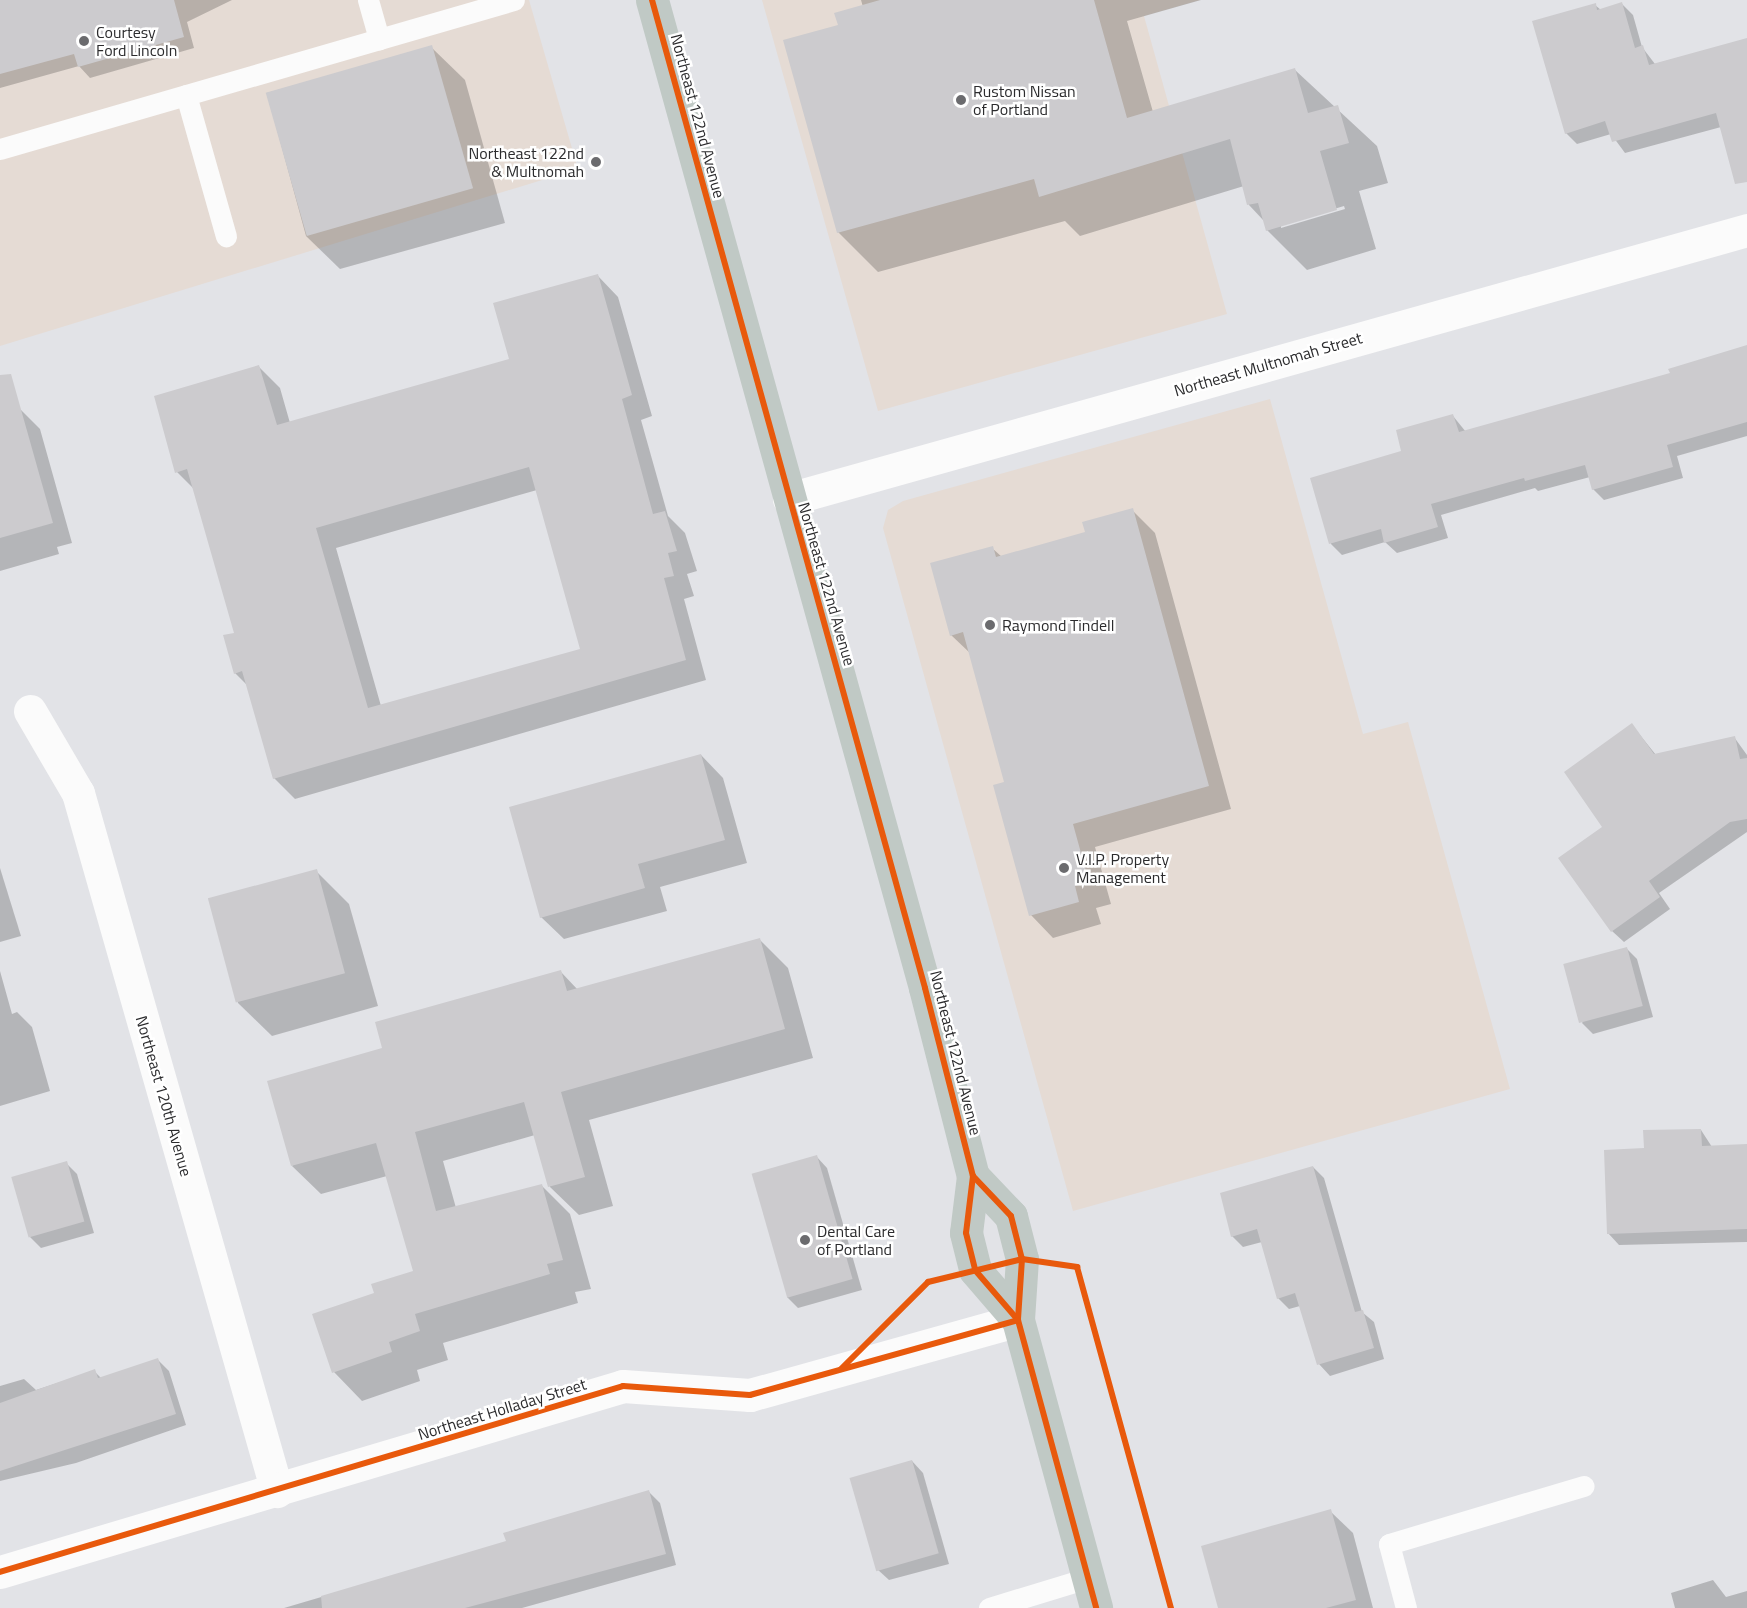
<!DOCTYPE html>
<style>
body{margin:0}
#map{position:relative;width:1747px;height:1608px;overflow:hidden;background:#e2e3e7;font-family:"Titillium Web",sans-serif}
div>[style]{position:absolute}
.commercial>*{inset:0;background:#e5dbd4}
.shadow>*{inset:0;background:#0003}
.building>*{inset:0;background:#cccbce;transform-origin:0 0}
.lane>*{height:21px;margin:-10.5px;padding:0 10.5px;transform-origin:10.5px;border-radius:10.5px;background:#fbfbfb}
.street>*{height:33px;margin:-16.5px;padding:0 16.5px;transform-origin:16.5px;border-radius:16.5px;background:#fbfbfb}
.primary>*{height:33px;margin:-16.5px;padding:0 16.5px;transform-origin:16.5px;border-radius:16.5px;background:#c0c9c5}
.cycleway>*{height:6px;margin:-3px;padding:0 3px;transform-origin:3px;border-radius:3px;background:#e8590c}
.dots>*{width:16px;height:16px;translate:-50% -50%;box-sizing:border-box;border:3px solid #fff;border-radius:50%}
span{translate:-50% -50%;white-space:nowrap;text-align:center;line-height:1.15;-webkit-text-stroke:5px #fff;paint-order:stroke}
.poi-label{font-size:16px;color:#2b2b2d}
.left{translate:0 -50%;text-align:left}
.right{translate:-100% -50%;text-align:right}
.street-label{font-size:16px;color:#2b2b2d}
</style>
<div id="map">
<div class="commercial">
<div style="clip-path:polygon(0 0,529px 0,578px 169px,0 346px)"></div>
<div style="clip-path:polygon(762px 0,1200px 0,1144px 16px,1227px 314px,878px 411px)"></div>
<div style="clip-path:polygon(1270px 399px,1363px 734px,1408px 722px,1510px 1089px,1073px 1211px,883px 528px,888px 510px,903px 501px)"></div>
</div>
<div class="shadow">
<div style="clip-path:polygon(0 0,232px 0,187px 22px,194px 48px,90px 78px,79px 66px,0 88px)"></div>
<div style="clip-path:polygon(evenodd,861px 0,1201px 0,1127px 21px,1153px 112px,1295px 70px,1377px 146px,1388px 183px,1359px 191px,1376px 249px,1307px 270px,1267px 230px,1264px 221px,1249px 205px,1244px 186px,1080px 236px,1065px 221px,878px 272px,838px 232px,839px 26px,863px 7px,861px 0,1344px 206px,1345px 209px,1281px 228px,1281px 225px,1344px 206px)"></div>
<div style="clip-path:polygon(1622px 4px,1633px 15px,1642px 47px,1655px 64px,1747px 39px,1747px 120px,1625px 153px,1611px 134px,1577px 144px,1566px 133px,1595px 5px,1601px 10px)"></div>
<div style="clip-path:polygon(431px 47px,465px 80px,505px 223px,340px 269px,306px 236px,267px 93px)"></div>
<div style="clip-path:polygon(evenodd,598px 276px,618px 297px,652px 416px,641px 420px,668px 516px,685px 533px,697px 571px,687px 574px,694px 596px,684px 599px,706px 680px,295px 799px,274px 778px,248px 686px,235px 673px,236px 634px,195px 490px,177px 472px,259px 367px,280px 388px,290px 423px,511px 360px,598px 276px,537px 490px,582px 650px,381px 706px,336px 548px,537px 490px)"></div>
<div style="clip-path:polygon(1747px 347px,1747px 436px,1677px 456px,1683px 478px,1604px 500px,1593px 489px,1590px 477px,1538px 491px,1535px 488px,1441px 515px,1448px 538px,1397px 553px,1385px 542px,1342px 555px,1331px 544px,1312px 479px,1403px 452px,1453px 416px,1466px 432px,1671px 374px)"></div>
<div style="clip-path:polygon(21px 410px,40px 429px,72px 543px,57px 547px,59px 554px,0 571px,0 416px)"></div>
<div style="clip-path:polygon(1132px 510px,1155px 533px,1231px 809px,1095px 847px,1111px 904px,1096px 908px,1101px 924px,1053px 938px,1031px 915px,1006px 783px,971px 654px,951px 635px,992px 548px,1002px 557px,1087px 533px)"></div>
<div style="clip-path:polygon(1632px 725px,1656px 755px,1734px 737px,1747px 755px,1747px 832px,1659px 893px,1670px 909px,1624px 942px,1612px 931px,1604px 827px)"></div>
<div style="clip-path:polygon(701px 755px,723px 778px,747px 863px,660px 887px,667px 911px,564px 939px,541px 917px)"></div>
<div style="clip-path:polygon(0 868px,21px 936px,0 942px)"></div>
<div style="clip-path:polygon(316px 871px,349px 904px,378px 1006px,272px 1036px,238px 1003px,210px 900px)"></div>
<div style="clip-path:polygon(759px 939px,788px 968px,813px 1058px,589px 1120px,613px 1206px,579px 1215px,550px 1187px,535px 1135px,443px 1161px,456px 1208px,541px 1185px,570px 1214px,591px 1289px,575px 1292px,578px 1303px,443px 1343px,448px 1360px,417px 1370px,420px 1381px,362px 1401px,334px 1372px,376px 1294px,414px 1272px,387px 1176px,321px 1194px,292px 1166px,384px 1050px,561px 972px,578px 990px)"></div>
<div style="clip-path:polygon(1626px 948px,1637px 959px,1653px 1017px,1593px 1034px,1582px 1023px)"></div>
<div style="clip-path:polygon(0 971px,12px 1014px,17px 1012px,32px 1027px,50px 1091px,0 1106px)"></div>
<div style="clip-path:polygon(1701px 1130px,1712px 1147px,1747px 1145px,1747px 1242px,1619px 1245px,1608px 1233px,1646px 1150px)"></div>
<div style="clip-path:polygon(816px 1156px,827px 1168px,862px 1290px,798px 1308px,787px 1297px)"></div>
<div style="clip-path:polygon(66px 1163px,77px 1174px,94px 1233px,41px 1248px,30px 1237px)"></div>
<div style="clip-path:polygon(1313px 1167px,1324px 1178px,1362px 1312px,1374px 1322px,1384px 1359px,1330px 1376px,1319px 1364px,1300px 1306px,1289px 1309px,1278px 1298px,1262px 1242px,1243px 1247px,1232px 1236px)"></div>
<div style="clip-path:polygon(158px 1360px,169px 1371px,186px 1425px,76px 1463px,0 1481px,0 1386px,24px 1379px,36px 1390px,94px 1371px,102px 1379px)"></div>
<div style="clip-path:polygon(912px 1461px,923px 1473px,949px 1564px,889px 1580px,877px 1569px)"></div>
<div style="clip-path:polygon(649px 1492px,660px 1503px,676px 1565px,522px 1608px,284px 1608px,508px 1542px)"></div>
<div style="clip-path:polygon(1330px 1511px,1353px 1533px,1373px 1608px,1220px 1608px)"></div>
<div style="clip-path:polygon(1713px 1580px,1726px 1597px,1747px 1591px,1747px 1608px,1675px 1608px,1671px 1593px)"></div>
</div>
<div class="building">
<div style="clip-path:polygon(0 0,174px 0,184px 37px,78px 67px,74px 54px,0 74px)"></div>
<div style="clip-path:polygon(880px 0,1094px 0,1127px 118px,1295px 68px,1308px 113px,1338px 105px,1349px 143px,1320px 151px,1337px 210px,1266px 231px,1258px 203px,1247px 205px,1230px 139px,1039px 197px,1034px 179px,837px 233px,783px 40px,838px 25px,834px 13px)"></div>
<div style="clip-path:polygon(1622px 2px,1635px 48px,1643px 45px,1649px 65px,1747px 38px,1747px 182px,1735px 184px,1716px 113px,1612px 142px,1605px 121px,1565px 134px,1532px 21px,1596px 3px,1597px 10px)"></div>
<div style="left:432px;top:45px;width:149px;height:173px;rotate:74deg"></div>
<div style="clip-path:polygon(evenodd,598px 274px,632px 395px,622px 399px,653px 514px,665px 511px,677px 551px,668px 553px,674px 576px,664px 578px,686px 660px,273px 779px,242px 671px,234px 674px,223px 635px,234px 633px,187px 469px,175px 473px,154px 396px,259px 365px,277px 425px,509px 359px,493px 303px,598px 274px,529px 467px,580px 649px,368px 708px,316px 528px,529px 467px)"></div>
<div style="clip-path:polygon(1747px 345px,1747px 422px,1667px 445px,1673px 467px,1592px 490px,1585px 465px,1525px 481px,1524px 478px,1431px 504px,1438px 527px,1384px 543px,1381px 529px,1329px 544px,1310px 478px,1401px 451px,1396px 430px,1453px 414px,1459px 432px,1670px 373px,1668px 369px)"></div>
<div style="clip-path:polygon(11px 374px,53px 523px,0 538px,0 375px)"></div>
<div style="clip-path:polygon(1133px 508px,1209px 786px,1073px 824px,1089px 882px,1075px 886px,1079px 902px,1029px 916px,993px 785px,1004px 782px,963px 632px,950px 636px,930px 563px,993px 546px,996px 557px,1085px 532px,1082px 522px)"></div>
<div style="clip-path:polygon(1632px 723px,1654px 754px,1735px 736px,1740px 759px,1747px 758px,1747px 819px,1730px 822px,1649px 881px,1660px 897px,1611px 932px,1558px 858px,1602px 827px,1564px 772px)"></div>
<div style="clip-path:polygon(701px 754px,725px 840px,638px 864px,645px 888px,540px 918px,509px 807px)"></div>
<div style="left:317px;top:869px;width:108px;height:113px;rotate:75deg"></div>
<div style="clip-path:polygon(760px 938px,785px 1029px,561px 1092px,585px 1177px,548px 1187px,524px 1102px,415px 1132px,436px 1211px,542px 1184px,563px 1260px,547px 1264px,550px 1274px,415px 1314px,420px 1331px,389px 1342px,392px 1352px,332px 1373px,312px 1314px,374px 1293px,371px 1284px,413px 1271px,376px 1143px,291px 1166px,267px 1081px,382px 1048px,375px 1022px,561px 970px,567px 991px)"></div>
<div style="left:1627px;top:947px;width:61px;height:66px;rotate:75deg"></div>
<div style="clip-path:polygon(1701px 1129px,1702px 1146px,1747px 1144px,1747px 1229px,1607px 1234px,1604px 1150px,1644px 1148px,1643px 1130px)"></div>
<div style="left:817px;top:1155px;width:129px;height:68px;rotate:74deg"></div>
<div style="left:67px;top:1161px;width:63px;height:58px;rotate:74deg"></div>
<div style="clip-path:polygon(1313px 1166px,1355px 1312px,1363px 1310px,1374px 1348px,1317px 1365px,1295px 1293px,1277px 1299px,1257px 1229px,1231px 1237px,1220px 1193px)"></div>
<div style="clip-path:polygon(158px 1358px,176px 1414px,0 1471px,0 1403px,95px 1369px,98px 1378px)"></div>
<div style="left:912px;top:1460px;width:97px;height:65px;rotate:74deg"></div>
<div style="clip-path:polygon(649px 1490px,666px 1554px,465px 1608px,322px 1608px,321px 1596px,506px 1541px,503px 1533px)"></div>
<div style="clip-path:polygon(1331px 1509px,1356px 1600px,1326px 1608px,1218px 1608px,1201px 1546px)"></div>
</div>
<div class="lane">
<div style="left:368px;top:0;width:41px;rotate:74.2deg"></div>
<div style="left:186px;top:95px;width:147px;rotate:74.2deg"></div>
<div style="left:0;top:149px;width:535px;rotate:-16.17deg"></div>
<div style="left:989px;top:1608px;width:103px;rotate:-16.9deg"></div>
<div style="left:1406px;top:1608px;width:66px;rotate:-104.9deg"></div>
<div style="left:1389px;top:1544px;width:203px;rotate:-16.6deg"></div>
</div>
<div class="street">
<div style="left:789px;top:499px;width:995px;rotate:-15.68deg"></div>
<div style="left:30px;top:711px;width:95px;rotate:59.7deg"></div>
<div style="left:78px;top:793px;width:726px;rotate:74.09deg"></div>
<div style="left:0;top:1572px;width:650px;rotate:-16.62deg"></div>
<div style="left:623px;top:1386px;width:127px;rotate:4.1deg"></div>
<div style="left:750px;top:1395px;width:278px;rotate:-15.6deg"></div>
</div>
<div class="primary">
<div style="left:652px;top:0;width:1025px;rotate:74.55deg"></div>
<div style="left:925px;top:988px;width:194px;rotate:75.7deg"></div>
<div style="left:973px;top:1176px;width:57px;rotate:97deg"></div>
<div style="left:966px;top:1233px;width:38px;rotate:76deg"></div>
<div style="left:975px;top:1270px;width:66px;rotate:49.3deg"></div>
<div style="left:973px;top:1176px;width:55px;rotate:46.5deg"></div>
<div style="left:1011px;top:1216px;width:44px;rotate:75.7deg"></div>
<div style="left:1022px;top:1259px;width:61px;rotate:93.8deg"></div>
<div style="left:1018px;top:1320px;width:298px;rotate:74.8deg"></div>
</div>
<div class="cycleway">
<div style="left:652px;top:0;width:1025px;rotate:74.55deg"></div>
<div style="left:925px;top:988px;width:194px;rotate:75.7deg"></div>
<div style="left:973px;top:1176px;width:57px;rotate:97deg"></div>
<div style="left:966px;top:1233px;width:38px;rotate:76deg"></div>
<div style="left:975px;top:1270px;width:66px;rotate:49.3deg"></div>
<div style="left:973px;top:1176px;width:55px;rotate:46.5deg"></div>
<div style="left:1011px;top:1216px;width:44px;rotate:75.7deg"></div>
<div style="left:1022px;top:1259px;width:61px;rotate:93.8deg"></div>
<div style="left:1018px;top:1320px;width:298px;rotate:74.8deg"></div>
<div style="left:841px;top:1369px;width:123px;rotate:-45deg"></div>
<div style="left:928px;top:1282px;width:97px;rotate:-13.7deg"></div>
<div style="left:1022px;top:1259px;width:56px;rotate:8.3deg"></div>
<div style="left:1077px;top:1267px;width:354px;rotate:74.6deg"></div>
<div style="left:0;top:1572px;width:650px;rotate:-16.62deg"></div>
<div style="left:623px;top:1386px;width:127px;rotate:4.1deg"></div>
<div style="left:750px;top:1395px;width:278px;rotate:-15.6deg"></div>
</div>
<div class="dots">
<div style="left:84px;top:41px;background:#6b6b6e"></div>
<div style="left:961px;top:100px;background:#6b6b6e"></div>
<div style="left:596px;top:162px;background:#6b6b6e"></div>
<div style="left:990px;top:625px;background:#6b6b6e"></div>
<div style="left:1064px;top:868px;background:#6b6b6e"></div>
<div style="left:805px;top:1240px;background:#6b6b6e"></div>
</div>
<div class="poi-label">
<span class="left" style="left:96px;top:41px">Courtesy<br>Ford Lincoln</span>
<span class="left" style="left:973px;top:100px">Rustom Nissan<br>of Portland</span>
<span class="right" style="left:584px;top:162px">Northeast 122nd<br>&amp; Multnomah</span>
<span class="left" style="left:1002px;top:625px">Raymond Tindell</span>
<span class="left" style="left:1076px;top:868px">V.I.P. Property<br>Management</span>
<span class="left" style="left:817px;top:1240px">Dental Care<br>of Portland</span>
</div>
<div class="street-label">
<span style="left:698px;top:116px;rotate:75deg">Northeast 122nd Avenue</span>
<span style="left:1268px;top:364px;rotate:-16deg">Northeast Multnomah Street</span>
<span style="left:827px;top:584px;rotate:74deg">Northeast 122nd Avenue</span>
<span style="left:956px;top:1053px;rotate:76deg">Northeast 122nd Avenue</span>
<span style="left:164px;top:1096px;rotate:74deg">Northeast 120th Avenue</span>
<span style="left:502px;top:1409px;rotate:-17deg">Northeast Holladay Street</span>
</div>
</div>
